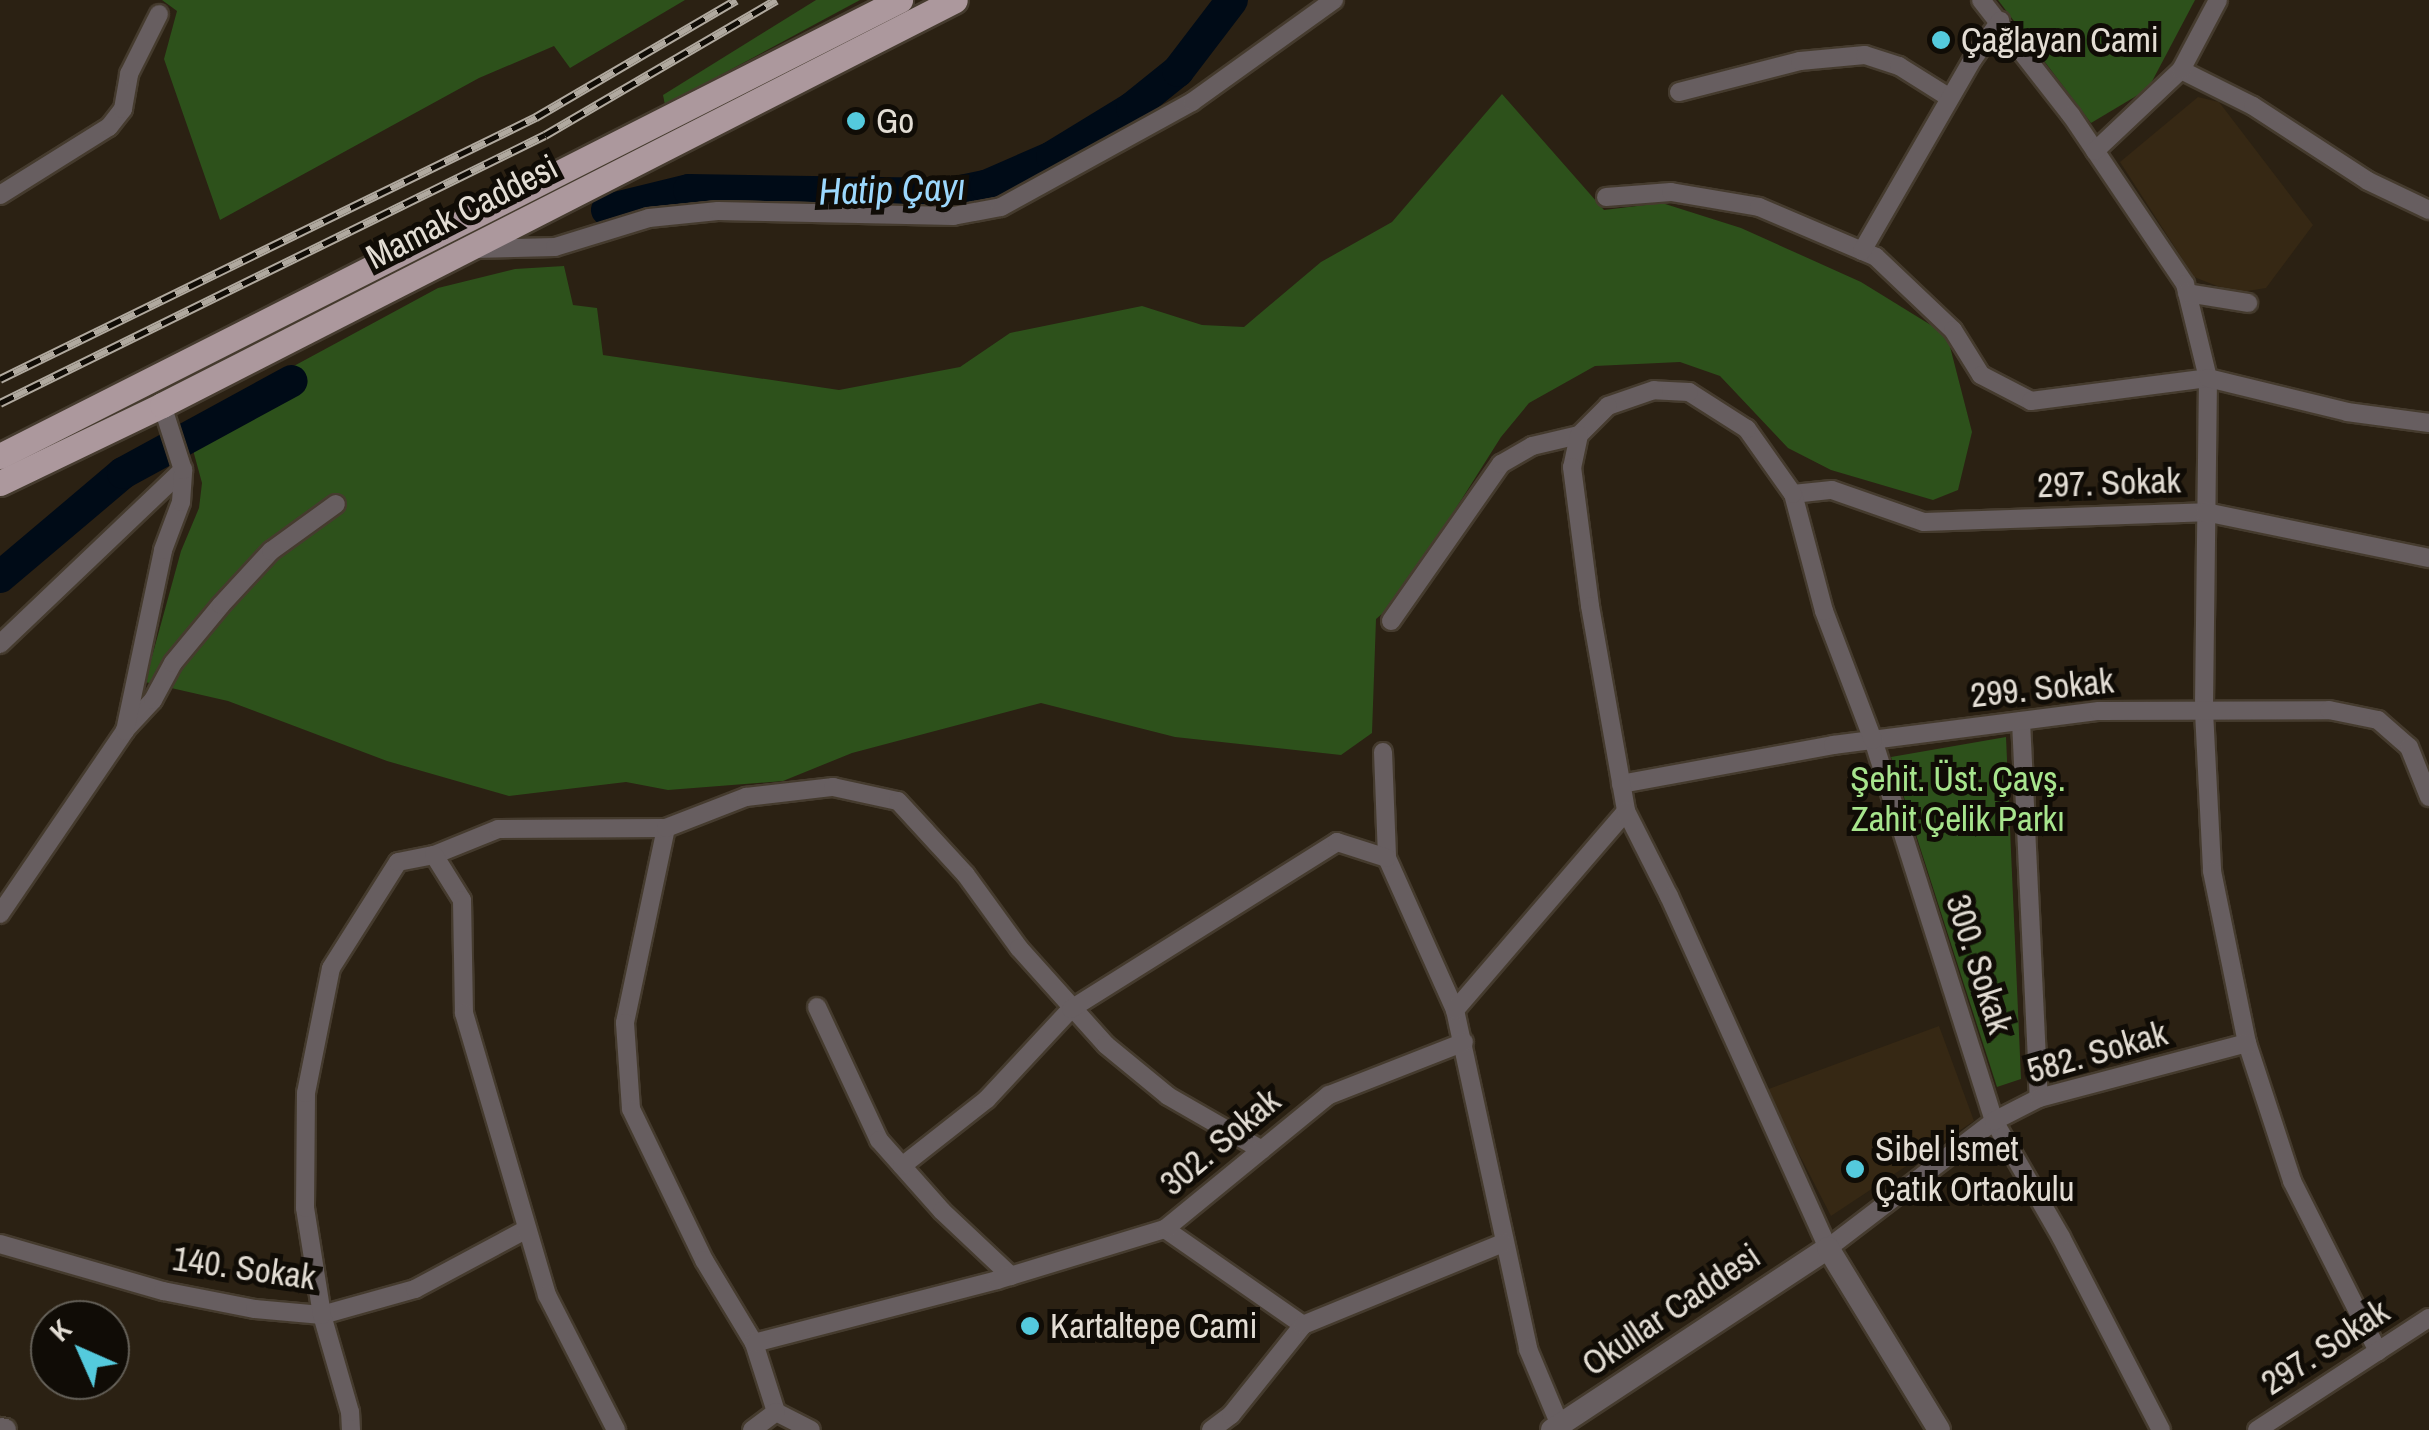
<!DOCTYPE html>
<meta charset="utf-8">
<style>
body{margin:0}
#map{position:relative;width:2429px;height:1430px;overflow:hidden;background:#2b2113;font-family:"Archivo Narrow",sans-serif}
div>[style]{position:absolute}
.built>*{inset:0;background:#362814}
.green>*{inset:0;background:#2d511b}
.river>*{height:32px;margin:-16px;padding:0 16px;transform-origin:16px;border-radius:16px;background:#000b17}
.roads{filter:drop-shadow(2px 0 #453b2e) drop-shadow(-2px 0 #453b2e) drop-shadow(0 2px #453b2e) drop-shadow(0 -2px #453b2e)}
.minor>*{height:18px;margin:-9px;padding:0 9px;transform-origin:9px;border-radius:9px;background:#675e60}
.tertiary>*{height:22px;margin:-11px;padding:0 11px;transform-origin:11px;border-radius:11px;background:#675e60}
.primary>*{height:25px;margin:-12.5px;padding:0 12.5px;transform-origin:12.5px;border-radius:12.5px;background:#ac989d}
.rail>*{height:9px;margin-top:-4.5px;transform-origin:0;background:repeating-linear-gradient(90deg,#100c06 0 15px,#b0a99f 0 30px);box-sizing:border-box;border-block:2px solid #b0a99f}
.dots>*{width:28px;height:28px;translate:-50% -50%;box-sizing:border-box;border:5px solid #100c06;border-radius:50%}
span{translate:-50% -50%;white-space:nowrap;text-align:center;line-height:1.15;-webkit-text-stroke:10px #100c06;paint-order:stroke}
.poi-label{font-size:35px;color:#e3ddd4}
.left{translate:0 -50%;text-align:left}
.street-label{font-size:35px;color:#e3ddd4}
.park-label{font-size:35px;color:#a7e58d}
.water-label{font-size:38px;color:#9cd8fd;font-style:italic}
.north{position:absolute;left:30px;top:1300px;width:100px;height:100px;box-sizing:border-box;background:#100c06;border:2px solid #646058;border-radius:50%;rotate:315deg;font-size:28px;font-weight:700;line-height:40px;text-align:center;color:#e3ddd4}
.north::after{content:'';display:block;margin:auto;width:35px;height:45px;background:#54cadd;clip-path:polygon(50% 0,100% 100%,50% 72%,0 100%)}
</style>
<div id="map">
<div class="built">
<div style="clip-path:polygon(2198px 97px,2219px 102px,2313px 225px,2266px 288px,2235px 293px,2194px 277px,2120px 162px)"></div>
<div style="clip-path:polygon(1939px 1026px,1974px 1121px,1831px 1216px,1766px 1090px)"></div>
</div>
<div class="green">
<div style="clip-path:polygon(162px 0,685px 0,570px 68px,554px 46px,479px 78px,220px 220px,164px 59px,177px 11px)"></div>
<div style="clip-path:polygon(816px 0,860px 0,665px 105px,663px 95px)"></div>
<div style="clip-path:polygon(1998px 0,2195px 0,2148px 89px,2091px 123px)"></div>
<div style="clip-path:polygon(1502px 94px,1604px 210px,1662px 203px,1741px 228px,1861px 282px,1947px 335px,1972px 432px,1958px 490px,1933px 500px,1831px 470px,1788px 448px,1720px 376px,1680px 362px,1595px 366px,1529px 403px,1501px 437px,1398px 600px,1376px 619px,1372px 733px,1341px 755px,1175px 737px,1041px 703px,852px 753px,783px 781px,668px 790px,626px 782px,509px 796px,387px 761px,228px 701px,145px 682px,181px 551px,199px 508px,202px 483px,193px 450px,305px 390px,292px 367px,438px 288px,515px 269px,564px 266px,573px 305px,597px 308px,603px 355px,839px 390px,960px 367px,1010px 333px,1142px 306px,1202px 325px,1244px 327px,1321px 262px,1392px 222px)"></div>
<div style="clip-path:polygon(2006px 737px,2021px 1079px,1997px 1087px,1891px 757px)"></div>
</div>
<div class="river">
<div style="left:607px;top:210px;width:84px;rotate:-13.7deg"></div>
<div style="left:689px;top:190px;width:258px;rotate:0.9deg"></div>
<div style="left:947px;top:194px;width:40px;rotate:-12deg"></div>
<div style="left:986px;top:186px;width:72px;rotate:-23.7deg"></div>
<div style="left:1052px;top:157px;width:94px;rotate:-31.5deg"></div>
<div style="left:1132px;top:108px;width:59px;rotate:-38.8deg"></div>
<div style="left:1178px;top:71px;width:89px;rotate:-52.7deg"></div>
<div style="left:0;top:577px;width:161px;rotate:-40.2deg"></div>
<div style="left:123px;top:473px;width:192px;rotate:-28.6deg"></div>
</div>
<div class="roads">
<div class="minor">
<div style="left:1981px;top:0;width:146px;rotate:52deg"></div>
<div style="left:2071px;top:115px;width:204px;rotate:56deg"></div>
<div style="left:2185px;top:284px;width:97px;rotate:76.3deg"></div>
<div style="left:2208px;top:378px;width:333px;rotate:90.7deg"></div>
<div style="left:2204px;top:711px;width:160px;rotate:87.1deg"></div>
<div style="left:2212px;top:871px;width:176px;rotate:78.5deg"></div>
<div style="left:2247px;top:1043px;width:145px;rotate:71.9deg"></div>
<div style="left:2292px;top:1181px;width:191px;rotate:63.2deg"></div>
<div style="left:2181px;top:70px;width:80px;rotate:26.6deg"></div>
<div style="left:2253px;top:106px;width:137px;rotate:33.1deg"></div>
<div style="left:2368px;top:181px;width:68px;rotate:25.4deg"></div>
<div style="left:1679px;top:92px;width:125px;rotate:-14.4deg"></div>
<div style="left:1800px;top:61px;width:65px;rotate:-5.3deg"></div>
<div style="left:1865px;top:55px;width:36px;rotate:18deg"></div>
<div style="left:1899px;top:66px;width:60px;rotate:32.1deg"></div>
<div style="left:2095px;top:151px;width:118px;rotate:-43.3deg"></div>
<div style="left:2181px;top:70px;width:79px;rotate:-62.1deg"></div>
<div style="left:0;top:195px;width:128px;rotate:-32deg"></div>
<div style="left:109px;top:127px;width:23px;rotate:-52deg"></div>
<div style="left:123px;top:109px;width:36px;rotate:-80deg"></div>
<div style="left:129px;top:74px;width:67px;rotate:-63.4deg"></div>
<div style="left:1606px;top:197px;width:65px;rotate:-4.4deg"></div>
<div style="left:1671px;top:192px;width:89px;rotate:9.7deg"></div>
<div style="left:1759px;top:207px;width:127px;rotate:23.1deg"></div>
<div style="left:1876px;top:257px;width:106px;rotate:43.5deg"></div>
<div style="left:1953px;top:330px;width:53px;rotate:58.1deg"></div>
<div style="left:1981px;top:375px;width:56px;rotate:27.5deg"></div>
<div style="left:2031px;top:401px;width:178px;rotate:-7.4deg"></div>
<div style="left:2208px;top:378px;width:143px;rotate:13.7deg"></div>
<div style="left:2347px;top:412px;width:83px;rotate:7.6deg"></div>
<div style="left:474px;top:249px;width:81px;rotate:-1.4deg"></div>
<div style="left:555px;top:247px;width:98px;rotate:-17.1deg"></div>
<div style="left:649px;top:218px;width:69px;rotate:-5.8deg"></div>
<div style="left:718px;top:211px;width:235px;rotate:1.2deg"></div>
<div style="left:953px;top:216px;width:49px;rotate:-10.6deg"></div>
<div style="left:1001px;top:207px;width:218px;rotate:-28.8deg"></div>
<div style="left:1192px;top:102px;width:175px;rotate:-35.7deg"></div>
<div style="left:1862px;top:251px;width:222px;rotate:-60deg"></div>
<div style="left:1973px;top:59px;width:47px;rotate:-54.6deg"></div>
<div style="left:2187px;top:293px;width:62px;rotate:9.3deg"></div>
<div style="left:1793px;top:494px;width:39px;rotate:-6deg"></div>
<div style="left:1832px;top:490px;width:97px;rotate:19.2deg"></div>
<div style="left:1924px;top:522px;width:281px;rotate:-2deg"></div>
<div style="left:2205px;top:512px;width:229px;rotate:11.6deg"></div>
<div style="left:1391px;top:621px;width:192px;rotate:-55deg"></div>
<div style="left:1501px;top:464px;width:36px;rotate:-30deg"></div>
<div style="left:1532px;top:446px;width:48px;rotate:-13.2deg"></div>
<div style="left:0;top:644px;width:253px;rotate:-43.6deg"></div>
<div style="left:2021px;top:721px;width:377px;rotate:87.3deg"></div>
<div style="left:125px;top:730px;width:41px;rotate:-47deg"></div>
<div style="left:153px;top:700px;width:42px;rotate:-61.6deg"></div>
<div style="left:173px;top:663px;width:75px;rotate:-50.4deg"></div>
<div style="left:221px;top:605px;width:74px;rotate:-47.2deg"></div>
<div style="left:271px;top:551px;width:80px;rotate:-35.9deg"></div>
<div style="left:1383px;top:752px;width:106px;rotate:87.8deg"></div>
<div style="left:1387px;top:858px;width:167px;rotate:65.9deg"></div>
<div style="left:1455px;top:1010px;width:347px;rotate:77.8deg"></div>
<div style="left:1528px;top:1349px;width:82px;rotate:67.2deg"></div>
<div style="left:1621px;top:784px;width:216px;rotate:-10.4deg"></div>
<div style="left:1833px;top:745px;width:268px;rotate:-7.3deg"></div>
<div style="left:2099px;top:711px;width:230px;rotate:-0.2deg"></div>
<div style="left:2329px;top:710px;width:50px;rotate:11.5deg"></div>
<div style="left:2378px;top:720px;width:41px;rotate:41.1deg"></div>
<div style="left:2409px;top:747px;width:54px;rotate:68.2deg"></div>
<div style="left:666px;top:828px;width:199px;rotate:101.9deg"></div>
<div style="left:625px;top:1023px;width:86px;rotate:86deg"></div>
<div style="left:631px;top:1109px;width:168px;rotate:64.2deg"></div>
<div style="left:704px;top:1260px;width:97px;rotate:58.9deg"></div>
<div style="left:754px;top:1343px;width:72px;rotate:72.3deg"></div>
<div style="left:776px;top:1412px;width:39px;rotate:27deg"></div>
<div style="left:434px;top:855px;width:69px;rotate:-22.1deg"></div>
<div style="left:498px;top:829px;width:168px;rotate:-0.3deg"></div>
<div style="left:666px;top:828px;width:86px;rotate:-21.2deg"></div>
<div style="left:746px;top:797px;width:88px;rotate:-6.6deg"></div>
<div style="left:833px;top:787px;width:66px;rotate:12.2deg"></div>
<div style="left:898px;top:801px;width:100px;rotate:47.4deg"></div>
<div style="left:966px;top:875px;width:90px;rotate:54deg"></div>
<div style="left:1019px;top:948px;width:130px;rotate:48.1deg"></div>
<div style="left:1106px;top:1045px;width:80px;rotate:39.4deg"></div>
<div style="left:1168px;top:1096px;width:108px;rotate:29.9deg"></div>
<div style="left:0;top:914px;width:222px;rotate:-55.7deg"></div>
<div style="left:125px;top:731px;width:185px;rotate:-78.1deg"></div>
<div style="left:163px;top:550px;width:51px;rotate:-69.4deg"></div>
<div style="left:181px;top:502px;width:32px;rotate:-86deg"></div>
<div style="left:183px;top:470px;width:68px;rotate:-107.9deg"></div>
<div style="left:817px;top:1007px;width:147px;rotate:65deg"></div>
<div style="left:879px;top:1140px;width:95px;rotate:48.4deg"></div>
<div style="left:942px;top:1211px;width:95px;rotate:43.3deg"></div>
<div style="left:1455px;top:1010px;width:262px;rotate:-49.3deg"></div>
<div style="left:902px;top:1166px;width:108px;rotate:-38.2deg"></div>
<div style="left:987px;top:1099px;width:123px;rotate:-47deg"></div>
<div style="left:1071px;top:1009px;width:314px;rotate:-32.1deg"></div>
<div style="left:1337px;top:842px;width:52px;rotate:17.7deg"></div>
<div style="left:1165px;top:1229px;width:168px;rotate:34.8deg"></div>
<div style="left:0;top:1244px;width:170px;rotate:16.1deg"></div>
<div style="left:163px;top:1291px;width:94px;rotate:11.1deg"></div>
<div style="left:255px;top:1309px;width:67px;rotate:5.1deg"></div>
<div style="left:322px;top:1315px;width:97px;rotate:-15.6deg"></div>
<div style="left:415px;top:1289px;width:127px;rotate:-28.2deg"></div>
<div style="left:754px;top:1343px;width:251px;rotate:-14.5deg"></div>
<div style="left:997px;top:1280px;width:176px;rotate:-16.9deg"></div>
<div style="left:1165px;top:1229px;width:212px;rotate:-39.3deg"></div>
<div style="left:1329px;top:1095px;width:145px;rotate:-21.4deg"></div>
<div style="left:351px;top:1430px;width:18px;rotate:-93deg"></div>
<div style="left:350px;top:1412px;width:101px;rotate:-106.1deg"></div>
<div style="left:322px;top:1315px;width:108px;rotate:-99deg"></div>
<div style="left:305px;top:1208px;width:115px;rotate:-89.5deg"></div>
<div style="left:306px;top:1093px;width:127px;rotate:-78.7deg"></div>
<div style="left:331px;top:968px;width:125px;rotate:-57.7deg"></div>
<div style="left:398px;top:862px;width:37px;rotate:-11deg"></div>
<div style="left:434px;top:855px;width:53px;rotate:58.1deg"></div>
<div style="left:462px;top:900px;width:113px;rotate:89deg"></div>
<div style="left:464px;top:1013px;width:294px;rotate:73.6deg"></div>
<div style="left:547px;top:1295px;width:152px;rotate:62.9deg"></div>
<div style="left:752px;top:1430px;width:30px;rotate:-37deg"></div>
<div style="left:1211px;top:1430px;width:25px;rotate:-37deg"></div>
<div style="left:1231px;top:1415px;width:115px;rotate:-51.3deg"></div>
<div style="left:1303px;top:1325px;width:216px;rotate:-22.3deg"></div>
<div style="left:2161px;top:1430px;width:217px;rotate:-117.4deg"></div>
<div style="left:2061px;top:1237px;width:134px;rotate:-120deg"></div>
<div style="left:1994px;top:1121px;width:400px;rotate:-107.6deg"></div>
<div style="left:1873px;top:740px;width:138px;rotate:-110.8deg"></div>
<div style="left:1824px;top:611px;width:121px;rotate:-104.8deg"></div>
<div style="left:1793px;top:494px;width:80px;rotate:-125.3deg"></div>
<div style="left:1747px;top:429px;width:69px;rotate:-147.5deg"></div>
<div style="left:1689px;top:392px;width:35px;rotate:-177deg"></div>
<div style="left:1654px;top:390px;width:49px;rotate:160.8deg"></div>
<div style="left:1608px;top:406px;width:41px;rotate:135deg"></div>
<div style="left:1579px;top:435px;width:33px;rotate:102deg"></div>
<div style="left:1572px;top:467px;width:140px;rotate:82.6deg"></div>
<div style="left:1590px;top:606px;width:208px;rotate:80deg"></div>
<div style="left:1626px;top:811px;width:95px;rotate:63.2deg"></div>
<div style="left:1669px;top:896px;width:386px;rotate:65.7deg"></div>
<div style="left:1828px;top:1248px;width:209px;rotate:-37.4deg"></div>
<div style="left:1994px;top:1121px;width:51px;rotate:-27.1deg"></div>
<div style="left:2039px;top:1098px;width:215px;rotate:-14.8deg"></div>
<div style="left:2257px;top:1430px;width:205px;rotate:-33.1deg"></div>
</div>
<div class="tertiary">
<div style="left:0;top:1429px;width:5px;rotate:11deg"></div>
<div style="left:1552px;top:1430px;width:331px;rotate:-33.4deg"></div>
<div style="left:1828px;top:1248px;width:213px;rotate:58.6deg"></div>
</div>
<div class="primary">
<div style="left:0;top:456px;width:1009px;rotate:-26.87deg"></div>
<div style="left:0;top:483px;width:180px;rotate:-25.7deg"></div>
<div style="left:162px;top:405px;width:890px;rotate:-27.05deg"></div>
</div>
</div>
<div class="rail">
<div style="left:0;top:379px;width:597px;rotate:-26.05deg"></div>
<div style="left:536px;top:117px;width:232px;rotate:-30.3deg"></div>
<div style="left:0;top:403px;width:607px;rotate:-26.19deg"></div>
<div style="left:545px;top:135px;width:268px;rotate:-30.3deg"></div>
</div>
<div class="dots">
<div style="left:1941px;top:40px;background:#54cadd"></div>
<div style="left:856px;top:121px;background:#54cadd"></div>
<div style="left:1855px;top:1169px;background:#54cadd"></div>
<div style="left:1030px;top:1326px;background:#54cadd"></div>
</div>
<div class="poi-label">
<span class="left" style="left:1961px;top:40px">Çağlayan Cami</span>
<span class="left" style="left:876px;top:121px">Go</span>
<span class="left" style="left:1875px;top:1169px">Sibel İsmet<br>Çatık Ortaokulu</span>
<span class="left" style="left:1050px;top:1326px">Kartaltepe Cami</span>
</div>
<div class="street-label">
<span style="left:462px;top:212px;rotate:-27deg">Mamak Caddesi</span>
<span style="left:2109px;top:483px;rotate:-2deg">297. Sokak</span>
<span style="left:2042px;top:688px;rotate:-6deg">299. Sokak</span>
<span style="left:1979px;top:964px;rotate:72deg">300. Sokak</span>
<span style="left:2097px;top:1052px;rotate:-16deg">582. Sokak</span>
<span style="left:1220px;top:1142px;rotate:-40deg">302. Sokak</span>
<span style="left:244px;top:1268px;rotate:8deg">140. Sokak</span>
<span style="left:1671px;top:1310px;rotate:-34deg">Okullar Caddesi</span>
<span style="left:2325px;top:1347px;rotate:-33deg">297. Sokak</span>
</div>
<div class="park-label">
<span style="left:1958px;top:799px">Şehit. Üst. Çavş.<br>Zahit Çelik Parkı</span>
</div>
<div class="water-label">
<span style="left:892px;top:189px;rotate:-2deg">Hatip Çayı</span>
</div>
<div class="north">K</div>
</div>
